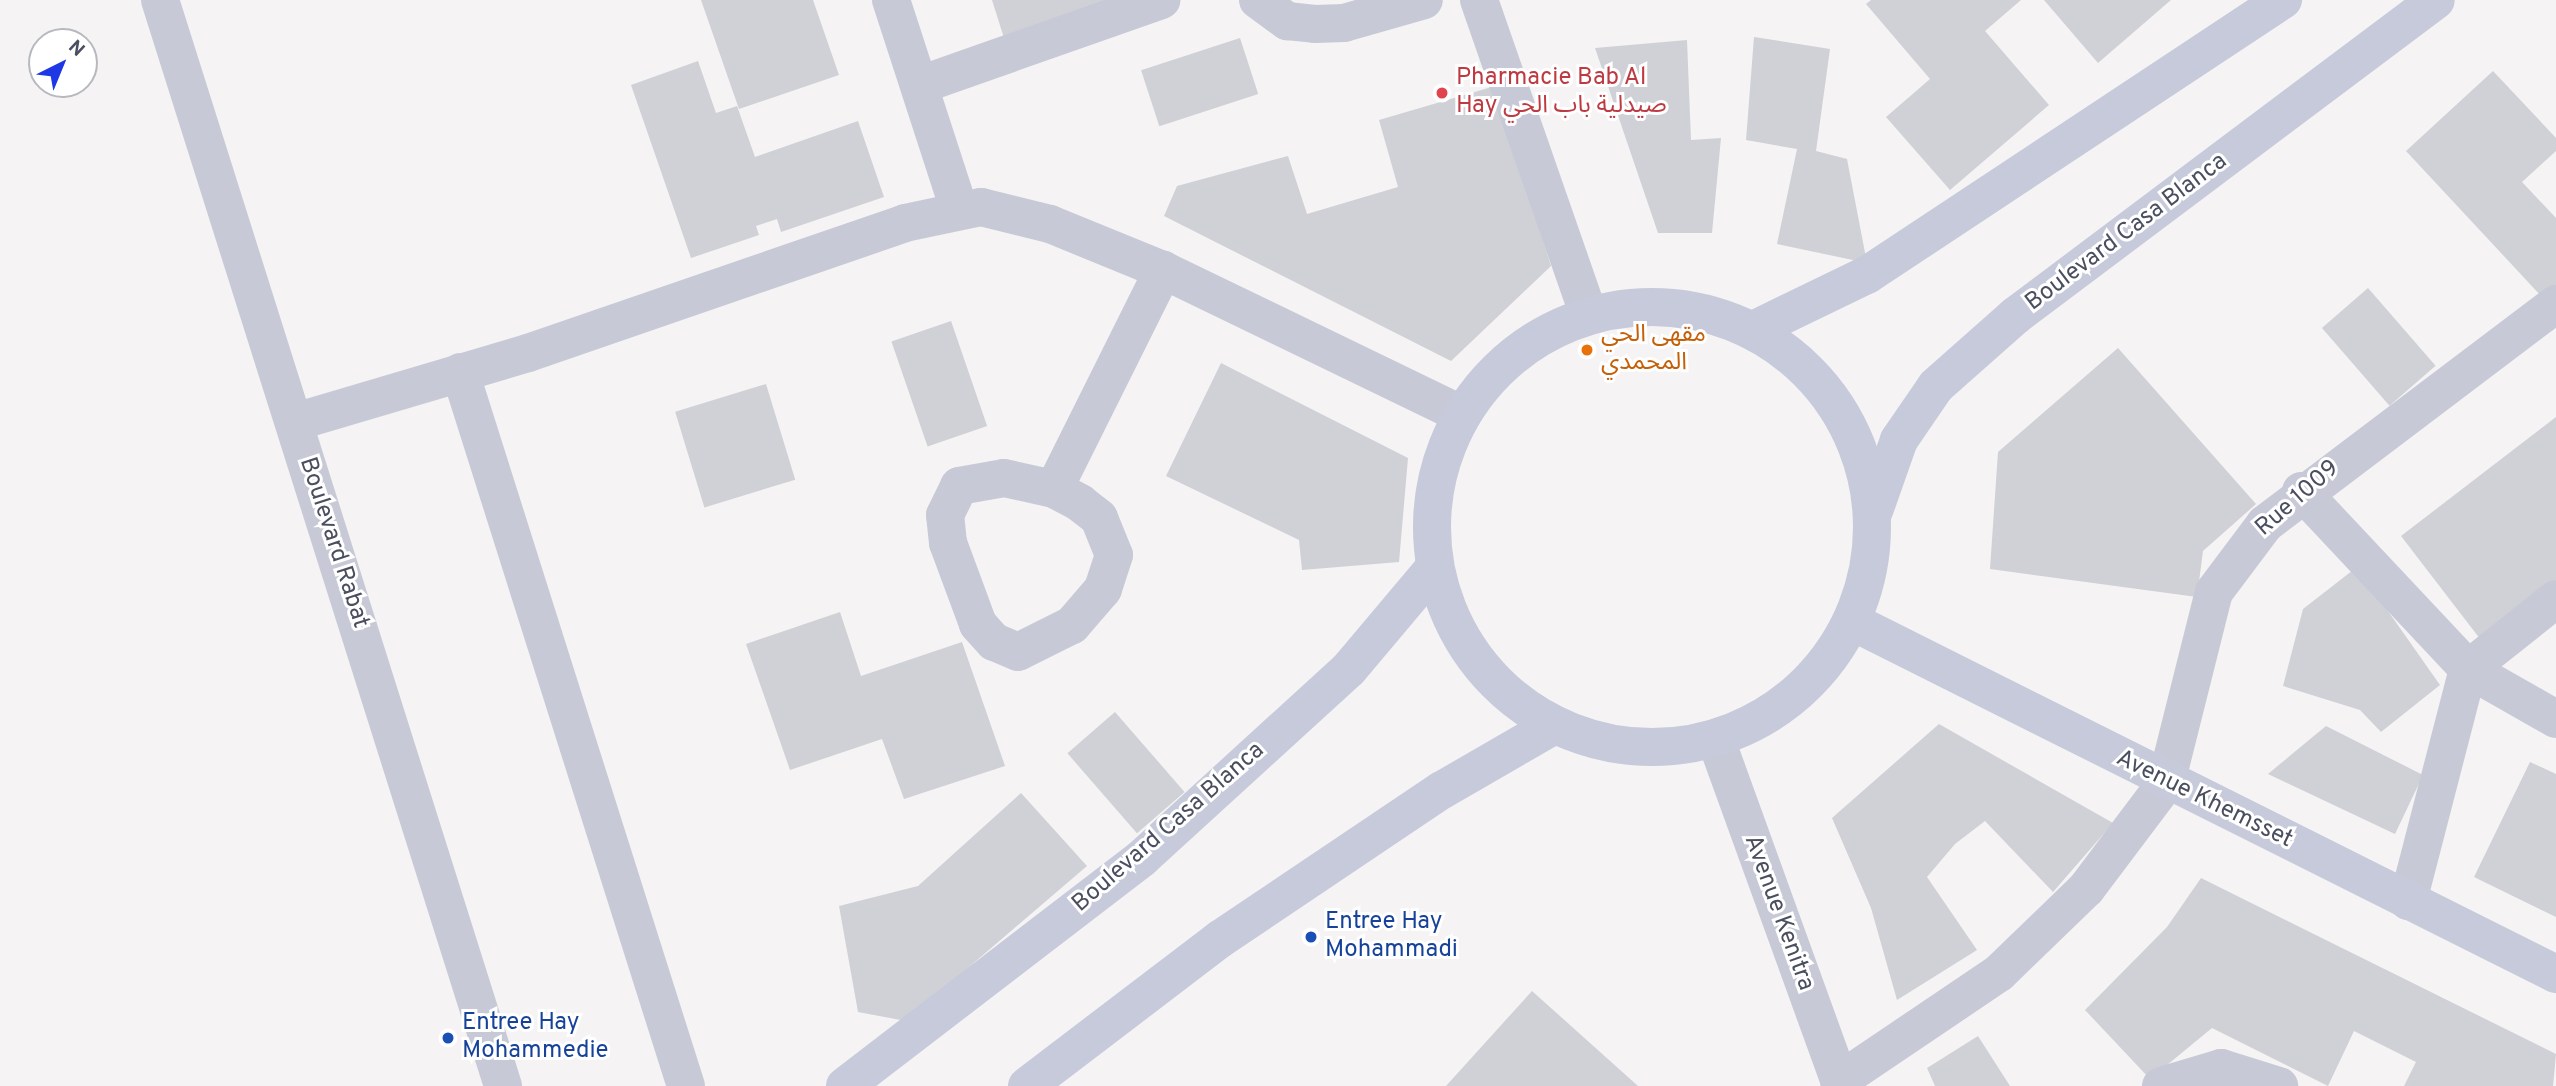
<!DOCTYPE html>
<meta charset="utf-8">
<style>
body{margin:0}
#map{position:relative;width:2556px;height:1086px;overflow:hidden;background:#f5f3f3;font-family:Overpass,"Noto Sans Arabic",sans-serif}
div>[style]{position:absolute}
.building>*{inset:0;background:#cfd1d7;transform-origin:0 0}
.street>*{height:38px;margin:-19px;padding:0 19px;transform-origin:19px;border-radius:19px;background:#c7cad6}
.secondary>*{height:38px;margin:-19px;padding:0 19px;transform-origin:19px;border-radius:19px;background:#c6cada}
.secondary>.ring{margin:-19px;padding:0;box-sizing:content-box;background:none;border:38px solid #c6cada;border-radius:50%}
.dots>*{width:19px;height:19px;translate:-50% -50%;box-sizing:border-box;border:4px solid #fff;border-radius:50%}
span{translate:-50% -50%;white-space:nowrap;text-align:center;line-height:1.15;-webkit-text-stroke:6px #fff;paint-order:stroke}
.health-label{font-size:24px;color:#be3a42}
.left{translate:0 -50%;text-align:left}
.street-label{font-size:24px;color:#4a4f60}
.food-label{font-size:24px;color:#c56008}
.transit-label{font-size:24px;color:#164399}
.north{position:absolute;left:28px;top:28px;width:70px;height:70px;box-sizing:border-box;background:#fff;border:2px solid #b7b9bf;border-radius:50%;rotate:43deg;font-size:19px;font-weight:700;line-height:28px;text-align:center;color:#4a4f60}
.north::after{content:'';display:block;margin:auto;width:24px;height:32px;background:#1d38e4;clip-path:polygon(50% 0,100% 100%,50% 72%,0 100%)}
</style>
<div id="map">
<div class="building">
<div style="clip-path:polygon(701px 0,813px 0,839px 75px,739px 109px)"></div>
<div style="clip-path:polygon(992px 0,1125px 0,1004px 38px)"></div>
<div style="clip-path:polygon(1871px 0,2021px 0,1985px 31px,2049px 105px,1950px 190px,1886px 117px,1930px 79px,1866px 4px)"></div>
<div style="clip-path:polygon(2044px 0,2171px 0,2098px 63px)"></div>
<div style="clip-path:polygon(1754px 37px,1830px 49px,1816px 151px,1847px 159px,1867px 263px,1777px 244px,1797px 149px,1746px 140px)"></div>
<div style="left:1240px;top:38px;width:59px;height:104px;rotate:72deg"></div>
<div style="clip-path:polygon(1687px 40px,1691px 140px,1721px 138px,1712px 233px,1658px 233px,1595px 48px)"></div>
<div style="clip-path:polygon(698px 61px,716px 113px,737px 106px,755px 157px,858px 121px,884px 197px,781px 232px,777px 219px,756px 226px,759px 235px,691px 258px,631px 85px)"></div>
<div style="clip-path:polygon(2493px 71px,2556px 138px,2556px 151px,2522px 182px,2556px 218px,2556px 286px,2543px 298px,2406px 151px)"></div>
<div style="clip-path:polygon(1495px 86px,1551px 266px,1451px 361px,1164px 216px,1177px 186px,1288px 156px,1307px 214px,1398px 187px,1379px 120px)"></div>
<div style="left:2368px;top:288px;width:103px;height:61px;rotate:49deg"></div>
<div style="left:951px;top:321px;width:111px;height:63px;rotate:71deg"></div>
<div style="clip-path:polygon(2118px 348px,2256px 504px,2203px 551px,2197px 597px,1990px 569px,1998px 452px)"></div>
<div style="clip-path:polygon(1221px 363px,1408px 458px,1399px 562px,1302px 570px,1299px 540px,1166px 476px)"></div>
<div style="left:766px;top:384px;width:100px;height:95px;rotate:73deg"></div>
<div style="clip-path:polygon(2556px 417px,2556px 588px,2484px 644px,2401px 536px)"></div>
<div style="clip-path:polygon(2357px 567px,2440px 685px,2381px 732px,2360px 710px,2283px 686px,2303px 609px)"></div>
<div style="clip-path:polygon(840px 612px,861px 676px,962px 642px,1005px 766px,904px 799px,882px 739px,790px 770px,746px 644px)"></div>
<div style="left:1115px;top:712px;width:106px;height:63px;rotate:49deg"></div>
<div style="clip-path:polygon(1939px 724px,2113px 823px,2053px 892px,1985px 821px,1955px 844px,1927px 877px,1977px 950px,1897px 1000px,1871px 908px,1832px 818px)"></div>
<div style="clip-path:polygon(2326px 726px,2423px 775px,2395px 834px,2268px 774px)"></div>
<div style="clip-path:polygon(2530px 762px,2556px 774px,2556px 917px,2474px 877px)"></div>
<div style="clip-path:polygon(1021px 793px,1087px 866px,906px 1021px,858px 1012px,839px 906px,918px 886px)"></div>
<div style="clip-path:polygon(2201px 878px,2556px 1054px,2553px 1086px,2404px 1086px,2416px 1062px,2354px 1031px,2328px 1086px,2212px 1028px,2150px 1079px,2085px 1010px,2167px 927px)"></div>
<div style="clip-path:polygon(1532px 991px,1638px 1086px,1446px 1086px)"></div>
<div style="clip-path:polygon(1978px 1036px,2010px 1086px,1935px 1086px,1927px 1068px)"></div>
</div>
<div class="street">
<div style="left:160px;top:0;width:1139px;rotate:72.47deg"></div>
<div style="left:891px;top:0;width:220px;rotate:72deg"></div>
<div style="left:1258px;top:0;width:36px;rotate:36deg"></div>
<div style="left:1287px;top:21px;width:28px;rotate:6deg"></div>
<div style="left:1315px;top:24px;width:29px;rotate:-2deg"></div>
<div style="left:1344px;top:23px;width:83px;rotate:-16deg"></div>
<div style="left:1479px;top:0;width:329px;rotate:70.8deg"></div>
<div style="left:920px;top:85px;width:256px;rotate:-19.4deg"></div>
<div style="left:460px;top:372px;width:749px;rotate:72.44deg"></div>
<div style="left:295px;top:422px;width:243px;rotate:-16.5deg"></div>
<div style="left:528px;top:353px;width:399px;rotate:-19deg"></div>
<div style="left:905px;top:223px;width:78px;rotate:-11.9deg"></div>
<div style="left:981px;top:207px;width:71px;rotate:13.8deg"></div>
<div style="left:1050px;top:224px;width:122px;rotate:22.2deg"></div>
<div style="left:1163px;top:270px;width:331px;rotate:25.8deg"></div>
<div style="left:1004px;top:478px;width:51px;rotate:12.4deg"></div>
<div style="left:1054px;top:489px;width:30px;rotate:28deg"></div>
<div style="left:1080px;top:503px;width:24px;rotate:38deg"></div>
<div style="left:1099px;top:518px;width:40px;rotate:68deg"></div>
<div style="left:1114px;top:555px;width:36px;rotate:108deg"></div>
<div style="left:1103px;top:589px;width:48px;rotate:130.7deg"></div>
<div style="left:1072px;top:625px;width:60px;rotate:153.4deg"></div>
<div style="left:1018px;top:652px;width:26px;rotate:-157deg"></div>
<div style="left:994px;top:642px;width:24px;rotate:-132deg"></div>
<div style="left:978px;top:624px;width:86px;rotate:-110.3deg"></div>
<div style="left:948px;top:543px;width:28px;rotate:-96deg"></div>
<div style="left:945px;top:515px;width:32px;rotate:-64deg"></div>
<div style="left:959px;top:486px;width:46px;rotate:-10.1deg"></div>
<div style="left:1054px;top:489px;width:245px;rotate:-63.5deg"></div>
<div style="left:2301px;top:491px;width:244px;rotate:46.8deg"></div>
<div style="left:2468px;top:669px;width:101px;rotate:29.6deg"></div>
<div style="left:1716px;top:740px;width:368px;rotate:70.1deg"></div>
<div style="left:2408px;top:901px;width:240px;rotate:-75.5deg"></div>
<div style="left:2468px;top:669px;width:112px;rotate:-38.5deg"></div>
<div style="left:1839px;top:1081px;width:193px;rotate:-34deg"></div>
<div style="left:1999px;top:973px;width:121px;rotate:-44deg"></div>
<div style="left:2086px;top:889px;width:133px;rotate:-53deg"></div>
<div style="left:2166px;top:783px;width:197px;rotate:-75.9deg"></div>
<div style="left:2214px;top:592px;width:85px;rotate:-53.1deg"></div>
<div style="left:2265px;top:524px;width:365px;rotate:-37.1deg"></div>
<div style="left:2161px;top:1086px;width:63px;rotate:-16.7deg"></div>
<div style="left:2221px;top:1068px;width:61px;rotate:17.2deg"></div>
</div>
<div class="secondary">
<div class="ring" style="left:1432px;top:307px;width:402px;height:402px"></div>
<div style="left:1753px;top:330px;width:127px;rotate:-25.8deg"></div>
<div style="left:1867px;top:275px;width:499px;rotate:-33.5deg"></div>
<div style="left:1874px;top:511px;width:75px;rotate:-70.6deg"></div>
<div style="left:1899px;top:440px;width:65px;rotate:-55.6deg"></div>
<div style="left:1936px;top:386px;width:106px;rotate:-41.5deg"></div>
<div style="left:2015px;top:316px;width:526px;rotate:-36.89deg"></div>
<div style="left:1853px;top:622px;width:786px;rotate:26.6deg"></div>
<div style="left:845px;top:1086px;width:374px;rotate:-37.5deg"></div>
<div style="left:1142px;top:858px;width:280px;rotate:-42.4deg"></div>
<div style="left:1349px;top:669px;width:132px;rotate:-49.9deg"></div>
<div style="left:1027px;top:1086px;width:243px;rotate:-37.3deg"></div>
<div style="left:1220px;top:939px;width:267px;rotate:-33.9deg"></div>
<div style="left:1442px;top:790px;width:128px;rotate:-30deg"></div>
</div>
<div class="dots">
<div style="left:1442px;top:93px;background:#e0444e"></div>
<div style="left:1587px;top:350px;background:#e8710a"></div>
<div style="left:1311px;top:937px;background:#1a4fb4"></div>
<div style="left:448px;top:1038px;background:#1a4fb4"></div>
</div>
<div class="health-label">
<span class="left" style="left:1456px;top:93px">Pharmacie Bab Al<br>Hay صيدلية باب الحي</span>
</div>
<div class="street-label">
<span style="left:2127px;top:233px;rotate:-37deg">Boulevard Casa Blanca</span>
<span style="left:2298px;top:499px;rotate:-41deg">Rue 1009</span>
<span style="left:333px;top:543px;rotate:72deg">Boulevard Rabat</span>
<span style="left:2204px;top:800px;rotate:26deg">Avenue Khemsset</span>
<span style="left:1169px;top:828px;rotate:-41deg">Boulevard Casa Blanca</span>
<span style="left:1778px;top:913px;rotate:70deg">Avenue Kenitra</span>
</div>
<div class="food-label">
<span class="left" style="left:1601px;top:350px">مقهى الحي<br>المحمدي</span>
</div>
<div class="transit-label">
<span class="left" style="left:1325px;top:937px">Entree Hay<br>Mohammadi</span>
<span class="left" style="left:462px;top:1038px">Entree Hay<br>Mohammedie</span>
</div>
<div class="north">N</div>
</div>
